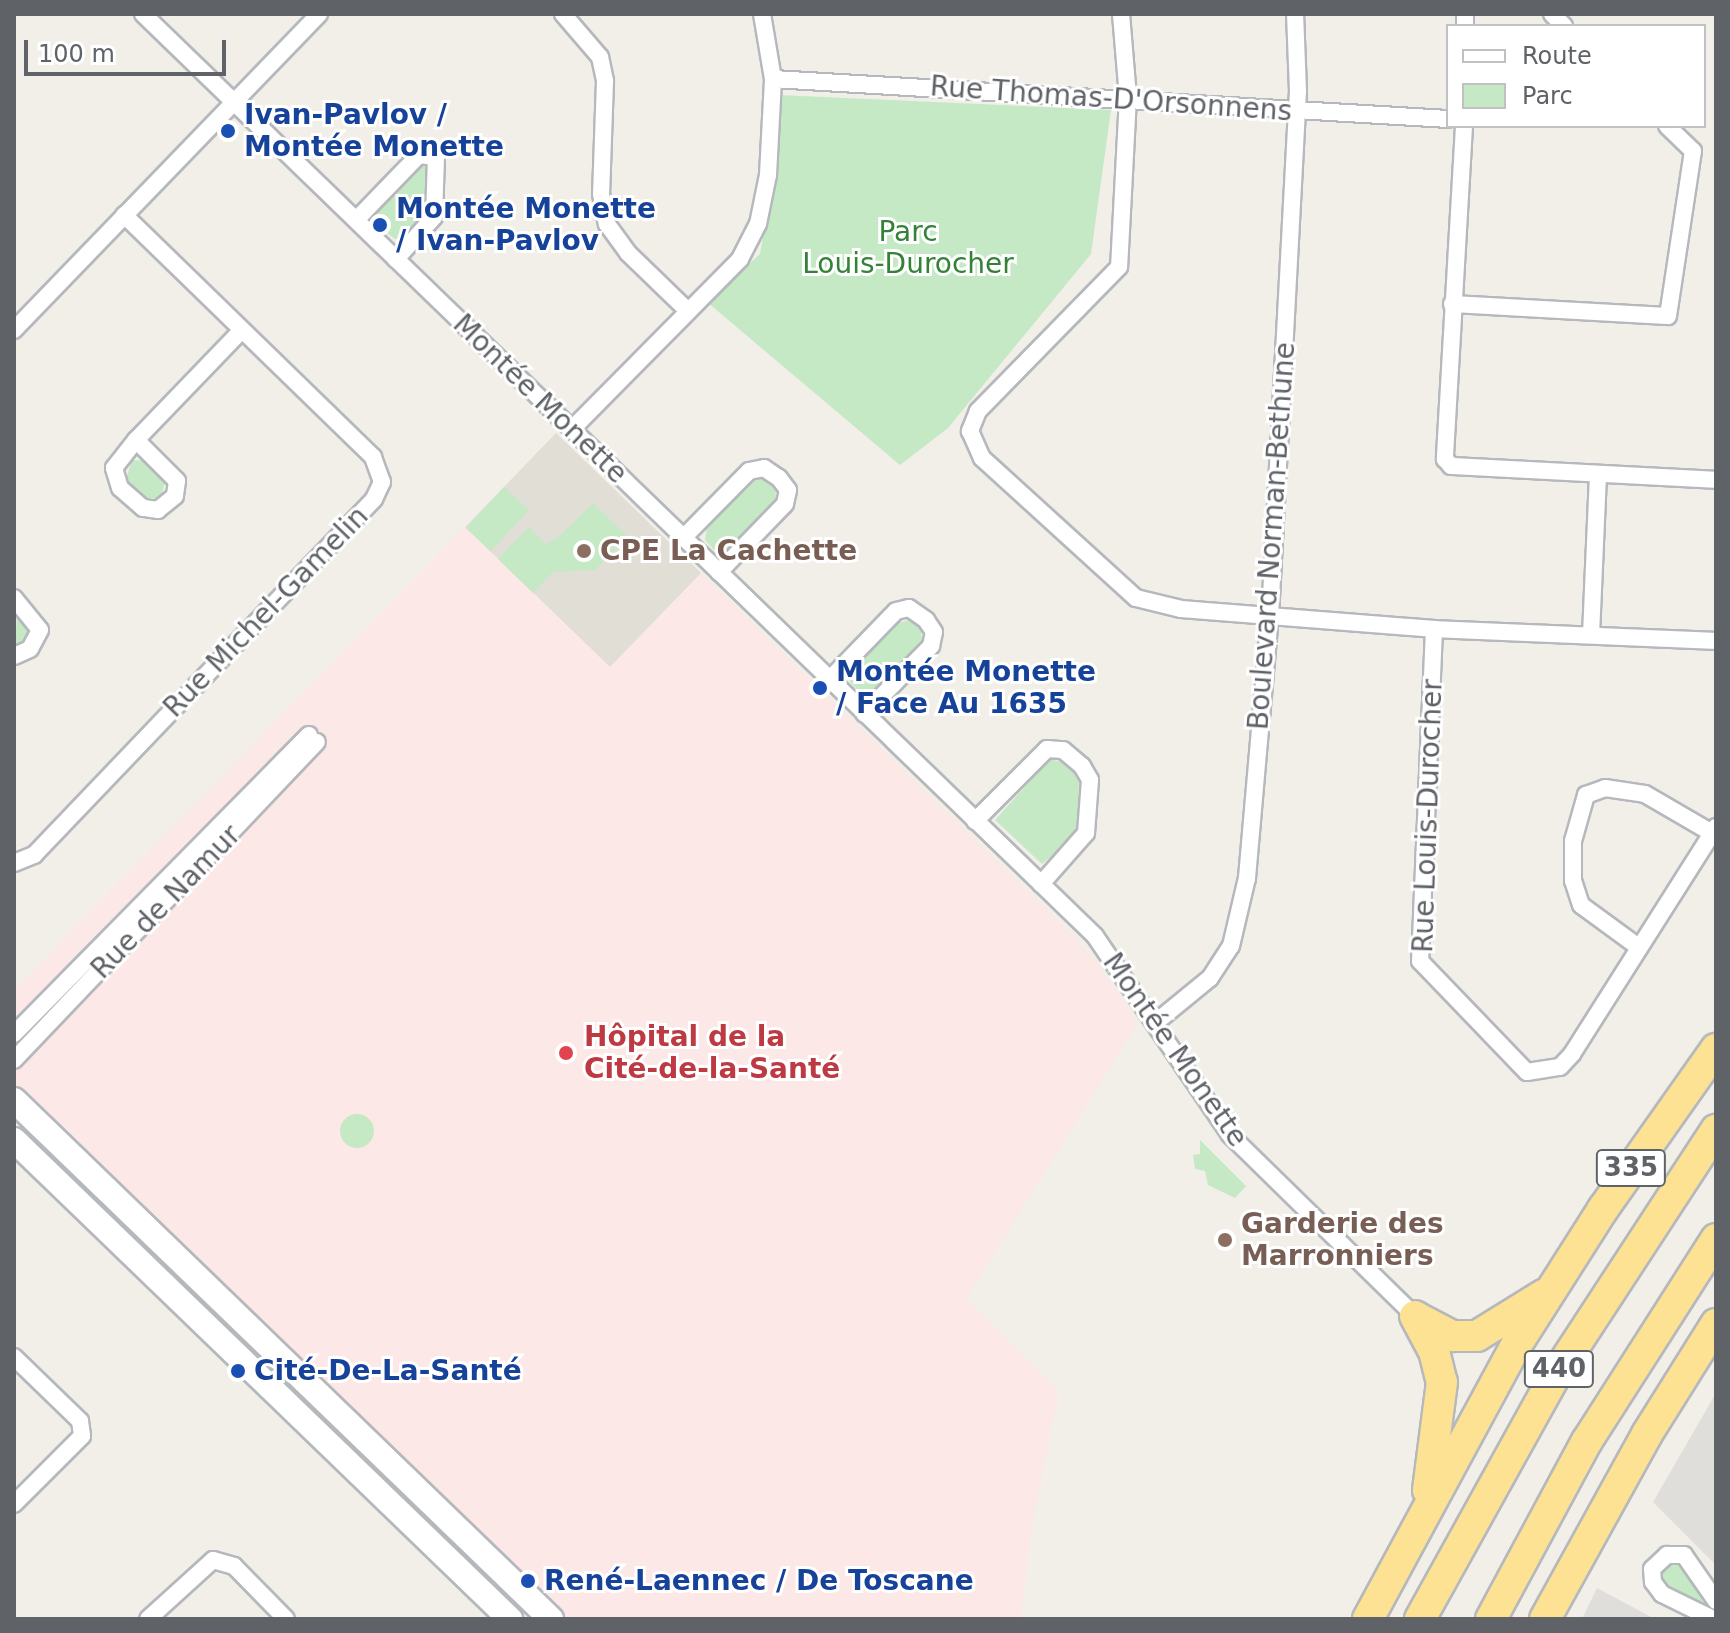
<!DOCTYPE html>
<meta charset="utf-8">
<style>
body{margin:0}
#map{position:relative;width:1730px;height:1633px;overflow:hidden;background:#f1efe8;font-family:"DejaVu Sans",sans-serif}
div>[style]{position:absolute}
.industrial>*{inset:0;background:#e0deda}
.education>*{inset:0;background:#e1ded6;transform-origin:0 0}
.medical>*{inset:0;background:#fce8e6}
.green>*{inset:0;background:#c5e8c5;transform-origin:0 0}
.round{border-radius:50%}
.roads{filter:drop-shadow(2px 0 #b5b8bc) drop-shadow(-2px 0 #b5b8bc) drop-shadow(0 2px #b5b8bc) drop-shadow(0 -2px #b5b8bc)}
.street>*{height:16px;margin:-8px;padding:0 8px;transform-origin:8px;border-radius:8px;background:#fff}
.secondary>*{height:24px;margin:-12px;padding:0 12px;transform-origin:12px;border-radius:12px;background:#fff}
.highway>*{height:30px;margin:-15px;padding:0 15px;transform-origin:15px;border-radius:15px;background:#fde293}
.dots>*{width:22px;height:22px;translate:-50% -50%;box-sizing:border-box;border:4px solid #fff;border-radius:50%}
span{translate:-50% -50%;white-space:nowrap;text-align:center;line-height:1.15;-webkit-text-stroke:6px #fff;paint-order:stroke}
.shield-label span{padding:2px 6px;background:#fff;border:2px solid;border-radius:6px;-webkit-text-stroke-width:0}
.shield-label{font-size:26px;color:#5f6368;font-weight:700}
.street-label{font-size:28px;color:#5f6368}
.transit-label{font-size:28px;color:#164399;font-weight:700}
.left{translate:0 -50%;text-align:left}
.park-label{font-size:28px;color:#348238}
.education-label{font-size:28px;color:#785e54;font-weight:700}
.health-label{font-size:28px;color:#be3a42;font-weight:700}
.frame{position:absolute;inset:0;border:16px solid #5f6368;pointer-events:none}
.legend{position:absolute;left:1446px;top:24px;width:260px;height:104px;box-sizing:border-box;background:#fff;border:2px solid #bfc1c3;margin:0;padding:10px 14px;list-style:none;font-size:24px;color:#5f6368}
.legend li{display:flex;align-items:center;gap:16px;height:40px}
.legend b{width:40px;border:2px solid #bfc1c3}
.scale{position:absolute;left:24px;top:40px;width:202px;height:36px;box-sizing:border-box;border:4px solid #5f6368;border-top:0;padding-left:10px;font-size:24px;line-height:28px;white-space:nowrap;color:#5f6368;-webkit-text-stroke:6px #fff;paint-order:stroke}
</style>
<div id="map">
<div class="industrial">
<div style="clip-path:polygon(1716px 1393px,1716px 1565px,1653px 1502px)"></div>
<div style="clip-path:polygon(1597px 1588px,1655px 1619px,1582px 1619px)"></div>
</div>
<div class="education">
<div style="left:556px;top:433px;width:202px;height:131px;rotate:44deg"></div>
</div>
<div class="medical">
<div style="clip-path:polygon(465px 527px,610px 667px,701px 573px,1079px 941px,1077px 944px,1095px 959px,1138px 1023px,966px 1299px,1059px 1390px,1030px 1536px,1021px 1619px,569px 1619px,14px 1084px,14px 990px)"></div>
</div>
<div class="green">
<div style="clip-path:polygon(778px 95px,1111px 110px,1091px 254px,948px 428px,900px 465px,707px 302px,760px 254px,774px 177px)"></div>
<div style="clip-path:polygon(426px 162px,424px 217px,404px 238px,395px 239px,384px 231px,388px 226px,383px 221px,378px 225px,376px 221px,378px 210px)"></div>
<div style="clip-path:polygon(132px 460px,147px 461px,166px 480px,160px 499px,145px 498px,126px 479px)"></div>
<div style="clip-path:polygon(765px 478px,775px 487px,776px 498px,729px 549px,714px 550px,705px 540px,707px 528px,756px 479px)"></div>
<div style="left:504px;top:487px;width:34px;height:56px;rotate:43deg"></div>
<div style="clip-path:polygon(593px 503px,628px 537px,595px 570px,553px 572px,533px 593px,498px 559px,529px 527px,546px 544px,556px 539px)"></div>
<div style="clip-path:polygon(17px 615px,28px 631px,26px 641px,15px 645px)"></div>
<div style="clip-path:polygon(910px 620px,921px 629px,922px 640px,874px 691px,860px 692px,850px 682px,852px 670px,898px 623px)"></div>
<div style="clip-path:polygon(1050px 759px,1064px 763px,1079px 778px,1078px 821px,1073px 837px,1042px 864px,995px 820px)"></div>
<div class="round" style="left:340px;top:1114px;width:34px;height:34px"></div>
<div style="clip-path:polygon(1200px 1140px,1246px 1186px,1235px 1198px,1208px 1185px,1205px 1171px,1195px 1169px,1193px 1155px,1200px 1154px)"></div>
<div style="clip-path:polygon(1677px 1562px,1702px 1598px,1702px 1605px,1659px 1582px,1660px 1570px)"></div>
</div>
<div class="roads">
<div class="street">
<div style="left:143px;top:14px;width:1325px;rotate:44.08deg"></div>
<div style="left:1095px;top:936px;width:240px;rotate:55.8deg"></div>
<div style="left:1230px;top:1135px;width:259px;rotate:44.4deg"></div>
<div style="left:563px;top:14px;width:57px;rotate:49.3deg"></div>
<div style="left:600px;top:57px;width:25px;rotate:78deg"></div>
<div style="left:605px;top:81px;width:113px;rotate:92deg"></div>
<div style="left:601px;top:194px;width:31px;rotate:79deg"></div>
<div style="left:607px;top:224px;width:36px;rotate:54deg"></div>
<div style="left:628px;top:253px;width:83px;rotate:44deg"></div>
<div style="left:1121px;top:14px;width:83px;rotate:85.2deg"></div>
<div style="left:1128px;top:97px;width:170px;rotate:93deg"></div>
<div style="left:1119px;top:267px;width:202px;rotate:134.4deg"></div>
<div style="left:978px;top:411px;width:22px;rotate:112deg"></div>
<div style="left:970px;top:431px;width:30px;rotate:66deg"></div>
<div style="left:982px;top:458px;width:208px;rotate:42.3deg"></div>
<div style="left:1136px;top:598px;width:46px;rotate:13.7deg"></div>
<div style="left:1181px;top:609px;width:254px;rotate:4.5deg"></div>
<div style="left:1434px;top:629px;width:282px;rotate:2.4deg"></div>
<div style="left:1552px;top:14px;width:17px;rotate:45deg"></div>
<div style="left:1465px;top:26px;width:12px;rotate:-90deg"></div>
<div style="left:773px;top:79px;width:676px;rotate:3.39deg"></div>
<div style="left:1464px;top:126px;width:334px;rotate:93.3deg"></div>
<div style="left:1445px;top:459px;width:9px;rotate:49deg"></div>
<div style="left:1451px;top:466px;width:265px;rotate:3deg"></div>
<div style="left:356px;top:220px;width:91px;rotate:-45.9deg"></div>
<div style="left:419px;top:155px;width:17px;rotate:7deg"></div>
<div style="left:436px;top:157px;width:60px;rotate:91.9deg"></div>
<div style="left:434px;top:217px;width:57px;rotate:132.1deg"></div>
<div style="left:1452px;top:304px;width:216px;rotate:3.2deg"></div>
<div style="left:1668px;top:316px;width:167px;rotate:-81.4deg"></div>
<div style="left:1693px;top:151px;width:36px;rotate:-136deg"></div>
<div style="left:14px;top:330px;width:439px;rotate:-46deg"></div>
<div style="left:571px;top:430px;width:240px;rotate:-45.3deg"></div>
<div style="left:740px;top:259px;width:39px;rotate:-63deg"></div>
<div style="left:758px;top:224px;width:50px;rotate:-78.5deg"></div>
<div style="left:768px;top:175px;width:96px;rotate:-87deg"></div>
<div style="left:773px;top:79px;width:66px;rotate:-99.6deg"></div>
<div style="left:136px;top:440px;width:58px;rotate:45deg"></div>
<div style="left:177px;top:481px;width:15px;rotate:98deg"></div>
<div style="left:175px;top:496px;width:22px;rotate:141deg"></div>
<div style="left:158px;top:510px;width:15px;rotate:-172deg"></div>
<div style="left:143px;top:508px;width:30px;rotate:-139deg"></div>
<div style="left:120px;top:488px;width:21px;rotate:-107deg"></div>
<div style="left:114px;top:468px;width:36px;rotate:-52deg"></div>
<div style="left:136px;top:440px;width:151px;rotate:-46.1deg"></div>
<div style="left:683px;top:538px;width:94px;rotate:-45.4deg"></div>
<div style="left:749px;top:471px;width:15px;rotate:-11deg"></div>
<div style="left:764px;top:468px;width:18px;rotate:34deg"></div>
<div style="left:779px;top:478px;width:15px;rotate:53deg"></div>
<div style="left:788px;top:490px;width:14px;rotate:102deg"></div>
<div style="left:785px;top:504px;width:95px;rotate:134.1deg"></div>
<div style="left:14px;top:598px;width:41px;rotate:50.9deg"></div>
<div style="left:40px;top:630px;width:21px;rotate:118deg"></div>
<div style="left:30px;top:649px;width:17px;rotate:156deg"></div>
<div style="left:1434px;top:629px;width:332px;rotate:92.4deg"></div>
<div style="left:1420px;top:961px;width:154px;rotate:46.1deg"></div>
<div style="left:1527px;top:1072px;width:33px;rotate:-9deg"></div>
<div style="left:1560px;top:1067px;width:18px;rotate:-47deg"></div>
<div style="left:1572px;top:1054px;width:269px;rotate:-57.6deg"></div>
<div style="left:1591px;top:635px;width:160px;rotate:-87.5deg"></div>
<div style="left:829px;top:680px;width:96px;rotate:-45.8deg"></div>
<div style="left:896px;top:611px;width:13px;rotate:-13deg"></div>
<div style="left:909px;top:608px;width:21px;rotate:35deg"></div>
<div style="left:926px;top:620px;width:14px;rotate:56deg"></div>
<div style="left:934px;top:632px;width:14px;rotate:102deg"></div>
<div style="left:931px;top:646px;width:95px;rotate:134.6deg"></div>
<div style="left:975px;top:821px;width:102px;rotate:-45deg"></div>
<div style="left:1047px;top:749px;width:16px;rotate:4deg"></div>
<div style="left:1063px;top:750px;width:25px;rotate:40deg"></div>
<div style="left:1082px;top:766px;width:16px;rotate:60deg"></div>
<div style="left:1090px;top:780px;width:53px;rotate:94.3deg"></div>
<div style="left:1086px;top:833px;width:68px;rotate:131.4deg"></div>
<div style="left:14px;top:863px;width:22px;rotate:-22deg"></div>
<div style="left:34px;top:855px;width:492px;rotate:-46.3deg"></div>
<div style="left:374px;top:499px;width:19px;rotate:-65deg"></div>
<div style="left:382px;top:482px;width:27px;rotate:-110deg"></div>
<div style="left:373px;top:457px;width:347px;rotate:-135.8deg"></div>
<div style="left:1637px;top:946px;width:69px;rotate:-143.8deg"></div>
<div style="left:1581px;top:905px;width:25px;rotate:-108deg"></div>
<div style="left:1573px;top:881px;width:40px;rotate:-90deg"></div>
<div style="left:1573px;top:841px;width:48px;rotate:-74.2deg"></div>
<div style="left:1586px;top:795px;width:20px;rotate:-20deg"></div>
<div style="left:1605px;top:788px;width:40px;rotate:8.5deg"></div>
<div style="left:1645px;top:794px;width:78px;rotate:30.2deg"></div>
<div style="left:1155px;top:1023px;width:71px;rotate:-39.3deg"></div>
<div style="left:1210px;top:978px;width:38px;rotate:-57deg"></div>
<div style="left:1231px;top:946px;width:70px;rotate:-76.8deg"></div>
<div style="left:1247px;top:878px;width:263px;rotate:-85deg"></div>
<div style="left:1270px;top:616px;width:526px;rotate:-86.95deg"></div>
<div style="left:1298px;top:91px;width:77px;rotate:-92.2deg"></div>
<div style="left:14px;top:1034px;width:420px;rotate:-45.4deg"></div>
<div style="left:14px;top:1060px;width:439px;rotate:-46.4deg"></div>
<div style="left:14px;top:1357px;width:92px;rotate:44.1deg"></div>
<div style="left:80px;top:1421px;width:15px;rotate:82deg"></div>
<div style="left:82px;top:1436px;width:96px;rotate:135deg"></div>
<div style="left:148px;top:1619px;width:88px;rotate:-42.2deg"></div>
<div style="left:213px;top:1560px;width:22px;rotate:16deg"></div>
<div style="left:234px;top:1566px;width:74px;rotate:45.5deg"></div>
<div style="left:1713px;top:1619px;width:57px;rotate:-153.9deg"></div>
<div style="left:1662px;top:1594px;width:15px;rotate:-127deg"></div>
<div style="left:1653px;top:1582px;width:13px;rotate:-94deg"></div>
<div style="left:1652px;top:1569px;width:21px;rotate:-43deg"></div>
<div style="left:1667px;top:1555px;width:17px"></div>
<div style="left:1684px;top:1555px;width:56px;rotate:55.2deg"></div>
</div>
<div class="secondary">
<div style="left:14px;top:1100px;width:747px;rotate:44.02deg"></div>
<div style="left:14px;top:1140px;width:690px;rotate:44deg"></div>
</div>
<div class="highway">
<div style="left:1415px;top:1316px;width:40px;rotate:62deg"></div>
<div style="left:1434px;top:1351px;width:32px;rotate:76deg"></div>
<div style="left:1442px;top:1382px;width:109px;rotate:97.4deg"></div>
<div style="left:1416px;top:1317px;width:41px;rotate:27.8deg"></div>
<div style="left:1452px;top:1336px;width:25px"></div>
<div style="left:1477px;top:1336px;width:78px;rotate:-31.8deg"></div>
<div style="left:1368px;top:1619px;width:313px;rotate:-61.6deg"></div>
<div style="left:1517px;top:1344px;width:160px;rotate:-57.5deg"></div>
<div style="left:1603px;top:1209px;width:196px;rotate:-54.8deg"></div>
<div style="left:1420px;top:1619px;width:274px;rotate:-61deg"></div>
<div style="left:1553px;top:1379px;width:298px;rotate:-56.8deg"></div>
<div style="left:1491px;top:1619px;width:202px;rotate:-61.7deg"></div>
<div style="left:1587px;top:1441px;width:240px;rotate:-57.4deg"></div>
<div style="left:1545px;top:1619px;width:211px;rotate:-61.1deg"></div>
<div style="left:1647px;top:1434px;width:130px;rotate:-57.9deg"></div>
</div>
</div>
<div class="dots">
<div style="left:228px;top:131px;background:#1a4fb4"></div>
<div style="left:380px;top:225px;background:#1a4fb4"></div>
<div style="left:584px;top:551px;background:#8d6e63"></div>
<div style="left:820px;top:688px;background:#1a4fb4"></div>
<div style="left:566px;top:1053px;background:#e0444e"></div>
<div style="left:1225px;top:1240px;background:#8d6e63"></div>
<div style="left:238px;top:1371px;background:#1a4fb4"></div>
<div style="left:528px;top:1581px;background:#1a4fb4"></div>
</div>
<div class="shield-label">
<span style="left:1631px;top:1168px">335</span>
<span style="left:1559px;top:1369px">440</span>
</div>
<div class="street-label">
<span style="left:1111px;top:99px;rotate:4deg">Rue Thomas-D'Orsonnens</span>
<span style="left:540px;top:399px;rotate:44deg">Montée Monette</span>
<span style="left:1272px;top:536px;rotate:-86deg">Boulevard Norman-Bethune</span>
<span style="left:266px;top:612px;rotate:-46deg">Rue Michel-Gamelin</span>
<span style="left:1428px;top:816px;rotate:-88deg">Rue Louis-Durocher</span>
<span style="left:166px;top:902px;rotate:-46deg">Rue de Namur</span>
<span style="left:1175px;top:1050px;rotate:55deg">Montée Monette</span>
</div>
<div class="transit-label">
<span class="left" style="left:244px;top:131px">Ivan-Pavlov /<br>Montée Monette</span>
<span class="left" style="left:396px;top:225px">Montée Monette<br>/ Ivan-Pavlov</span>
<span class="left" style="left:836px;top:688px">Montée Monette<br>/ Face Au 1635</span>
<span class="left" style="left:254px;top:1371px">Cité-De-La-Santé</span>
<span class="left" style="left:544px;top:1581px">René-Laennec / De Toscane</span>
</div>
<div class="park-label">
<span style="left:908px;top:248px">Parc<br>Louis-Durocher</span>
</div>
<div class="education-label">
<span class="left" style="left:600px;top:551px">CPE La Cachette</span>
<span class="left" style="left:1241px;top:1240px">Garderie des<br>Marronniers</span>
</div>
<div class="health-label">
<span class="left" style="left:584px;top:1053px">Hôpital de la<br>Cité-de-la-Santé</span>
</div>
<div class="frame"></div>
<ul class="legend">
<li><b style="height:10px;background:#fff"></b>Route</li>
<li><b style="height:22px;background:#c5e8c5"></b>Parc</li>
</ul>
<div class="scale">100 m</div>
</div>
